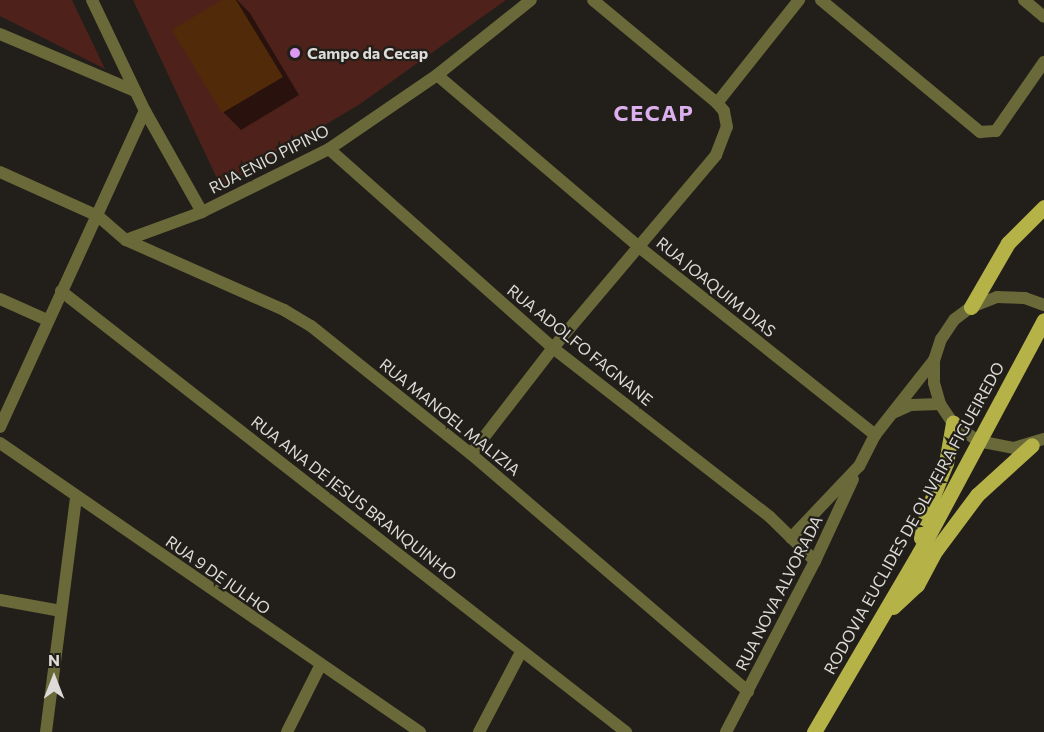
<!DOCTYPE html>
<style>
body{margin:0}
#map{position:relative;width:1044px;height:732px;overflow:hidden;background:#221f1a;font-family:Commissioner,sans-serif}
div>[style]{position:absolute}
.green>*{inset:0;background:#4e221a}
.shadow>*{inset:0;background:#0007}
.building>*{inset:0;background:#512b09}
.street>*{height:12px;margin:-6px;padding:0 6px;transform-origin:6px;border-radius:6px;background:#6a6939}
.primary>*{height:15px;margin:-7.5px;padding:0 7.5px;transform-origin:7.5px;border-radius:7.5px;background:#b5b248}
.dots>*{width:16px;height:16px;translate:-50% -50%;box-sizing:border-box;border:3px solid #221f1a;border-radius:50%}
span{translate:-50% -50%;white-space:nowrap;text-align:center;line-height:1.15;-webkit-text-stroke:4.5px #221f1a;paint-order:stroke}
.poi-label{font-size:16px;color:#dcdbd7;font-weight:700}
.left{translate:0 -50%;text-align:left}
.street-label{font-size:16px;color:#dcdbd7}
.district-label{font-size:22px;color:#dcafee;font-weight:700;letter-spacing:1.5px}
.north{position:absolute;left:24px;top:648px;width:60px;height:60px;-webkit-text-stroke:4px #221f1a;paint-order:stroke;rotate:0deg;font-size:16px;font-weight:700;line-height:24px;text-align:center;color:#dcdbd7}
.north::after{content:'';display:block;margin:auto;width:21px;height:27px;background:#dcdbd7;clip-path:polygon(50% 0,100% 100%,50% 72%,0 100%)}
</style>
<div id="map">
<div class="green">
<div style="clip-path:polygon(0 0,72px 0,105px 69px,0 16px)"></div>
<div style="clip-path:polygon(133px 0,506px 0,360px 104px,221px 187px)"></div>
</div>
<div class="shadow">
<div style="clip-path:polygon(225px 0,237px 0,250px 13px,299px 95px,241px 130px,223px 112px)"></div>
</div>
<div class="building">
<div style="clip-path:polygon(222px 0,236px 0,283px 77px,222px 113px,172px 30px)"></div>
</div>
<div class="street">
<div style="left:92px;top:0;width:123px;rotate:64.5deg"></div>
<div style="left:145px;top:111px;width:116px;rotate:60.6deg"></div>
<div style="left:821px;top:0;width:207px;rotate:39.7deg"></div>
<div style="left:980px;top:132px;width:16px;rotate:-4deg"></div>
<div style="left:996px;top:131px;width:84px;rotate:-55.2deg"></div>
<div style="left:1024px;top:0;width:26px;rotate:40deg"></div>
<div style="left:0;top:34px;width:147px;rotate:22.9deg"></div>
<div style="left:437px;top:75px;width:265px;rotate:40.4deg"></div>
<div style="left:639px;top:247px;width:302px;rotate:38.5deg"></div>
<div style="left:875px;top:435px;width:35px;rotate:117deg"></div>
<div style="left:859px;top:466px;width:99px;rotate:133.4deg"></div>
<div style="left:717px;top:103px;width:132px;rotate:-51.5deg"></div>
<div style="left:329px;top:149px;width:300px;rotate:41.6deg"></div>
<div style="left:553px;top:348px;width:275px;rotate:37.9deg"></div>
<div style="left:770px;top:517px;width:63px;rotate:44.4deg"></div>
<div style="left:0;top:172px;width:107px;rotate:24.2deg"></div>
<div style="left:98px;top:216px;width:37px;rotate:41deg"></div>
<div style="left:126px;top:240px;width:173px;rotate:23.9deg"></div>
<div style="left:284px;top:310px;width:31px;rotate:31deg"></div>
<div style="left:311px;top:326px;width:205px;rotate:38.7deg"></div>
<div style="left:471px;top:454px;width:365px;rotate:40.6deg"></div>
<div style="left:126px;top:240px;width:81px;rotate:-20.2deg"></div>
<div style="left:202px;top:212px;width:142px;rotate:-26.4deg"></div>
<div style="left:329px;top:149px;width:131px;rotate:-34.4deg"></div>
<div style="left:437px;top:75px;width:120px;rotate:-38.6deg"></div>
<div style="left:61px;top:291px;width:717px;rotate:37.97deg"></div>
<div style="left:0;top:299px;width:51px;rotate:24.1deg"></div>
<div style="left:1044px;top:305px;width:20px;rotate:-160deg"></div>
<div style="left:1025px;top:298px;width:28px;rotate:-178deg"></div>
<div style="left:997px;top:297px;width:28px;rotate:159deg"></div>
<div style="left:971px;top:307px;width:21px;rotate:143deg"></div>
<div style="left:954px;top:320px;width:23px;rotate:124deg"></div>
<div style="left:941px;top:339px;width:22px;rotate:108deg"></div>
<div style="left:934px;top:360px;width:23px;rotate:90deg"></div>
<div style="left:934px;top:383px;width:22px;rotate:74deg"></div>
<div style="left:940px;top:404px;width:23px;rotate:56deg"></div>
<div style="left:953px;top:423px;width:31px;rotate:36deg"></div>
<div style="left:978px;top:441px;width:37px;rotate:11deg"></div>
<div style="left:1014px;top:448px;width:31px;rotate:-17deg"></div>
<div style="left:895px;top:412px;width:17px;rotate:-24deg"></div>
<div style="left:911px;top:405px;width:29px;rotate:-2deg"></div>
<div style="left:0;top:427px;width:348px;rotate:-65.4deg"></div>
<div style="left:875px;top:435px;width:95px;rotate:-51.8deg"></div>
<div style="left:0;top:443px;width:510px;rotate:34.53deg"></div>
<div style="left:471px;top:454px;width:134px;rotate:-52.3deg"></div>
<div style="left:553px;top:348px;width:253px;rotate:-49.8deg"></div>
<div style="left:716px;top:155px;width:30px;rotate:-69deg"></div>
<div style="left:727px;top:127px;width:16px;rotate:-101deg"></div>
<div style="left:724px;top:111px;width:11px;rotate:-131deg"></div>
<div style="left:717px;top:103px;width:161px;rotate:-140.3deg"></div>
<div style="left:0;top:600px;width:62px;rotate:10.2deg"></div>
<div style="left:46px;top:732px;width:237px;rotate:-82.7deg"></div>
<div style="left:287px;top:732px;width:74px;rotate:-63.4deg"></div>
<div style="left:479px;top:732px;width:90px;rotate:-62.3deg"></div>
<div style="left:726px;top:732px;width:193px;rotate:-62.5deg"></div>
<div style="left:815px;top:561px;width:90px;rotate:-65.1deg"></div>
</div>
<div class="primary">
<div style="left:971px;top:307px;width:74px;rotate:-60deg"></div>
<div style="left:1008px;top:243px;width:51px;rotate:-45deg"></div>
<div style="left:921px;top:538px;width:25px;rotate:-78deg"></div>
<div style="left:926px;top:514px;width:55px;rotate:-68.6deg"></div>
<div style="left:946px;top:463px;width:41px;rotate:-80.1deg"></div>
<div style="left:893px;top:607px;width:33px;rotate:-43deg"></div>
<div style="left:917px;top:585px;width:40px;rotate:-62deg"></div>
<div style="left:936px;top:550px;width:69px;rotate:-53.3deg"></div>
<div style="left:977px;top:495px;width:74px;rotate:-42.3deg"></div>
<div style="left:814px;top:732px;width:208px;rotate:-59.6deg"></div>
<div style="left:919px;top:553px;width:264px;rotate:-61.8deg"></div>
</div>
<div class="dots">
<div style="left:295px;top:53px;background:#db99f5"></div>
</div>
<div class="poi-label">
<span class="left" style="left:307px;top:53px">Campo da Cecap</span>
</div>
<div class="street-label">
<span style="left:269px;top:159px;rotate:-27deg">RUA ENIO PIPINO</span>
<span style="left:716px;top:287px;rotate:39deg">RUA JOAQUIM DIAS</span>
<span style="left:580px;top:345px;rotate:39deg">RUA ADOLFO FAGNANE</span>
<span style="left:450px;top:417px;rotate:39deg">RUA MANOEL MALIZIA</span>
<span style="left:354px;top:498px;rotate:38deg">RUA ANA DE JESUS BRANQUINHO</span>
<span style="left:914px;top:518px;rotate:-61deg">RODOVIA EUCLIDES DE OLIVEIRA FIGUEIREDO</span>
<span style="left:218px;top:575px;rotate:35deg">RUA 9 DE JULHO</span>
<span style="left:779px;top:593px;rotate:-63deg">RUA NOVA ALVORADA</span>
</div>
<div class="district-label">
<span style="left:654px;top:113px">CECAP</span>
</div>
<div class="north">N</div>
</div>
